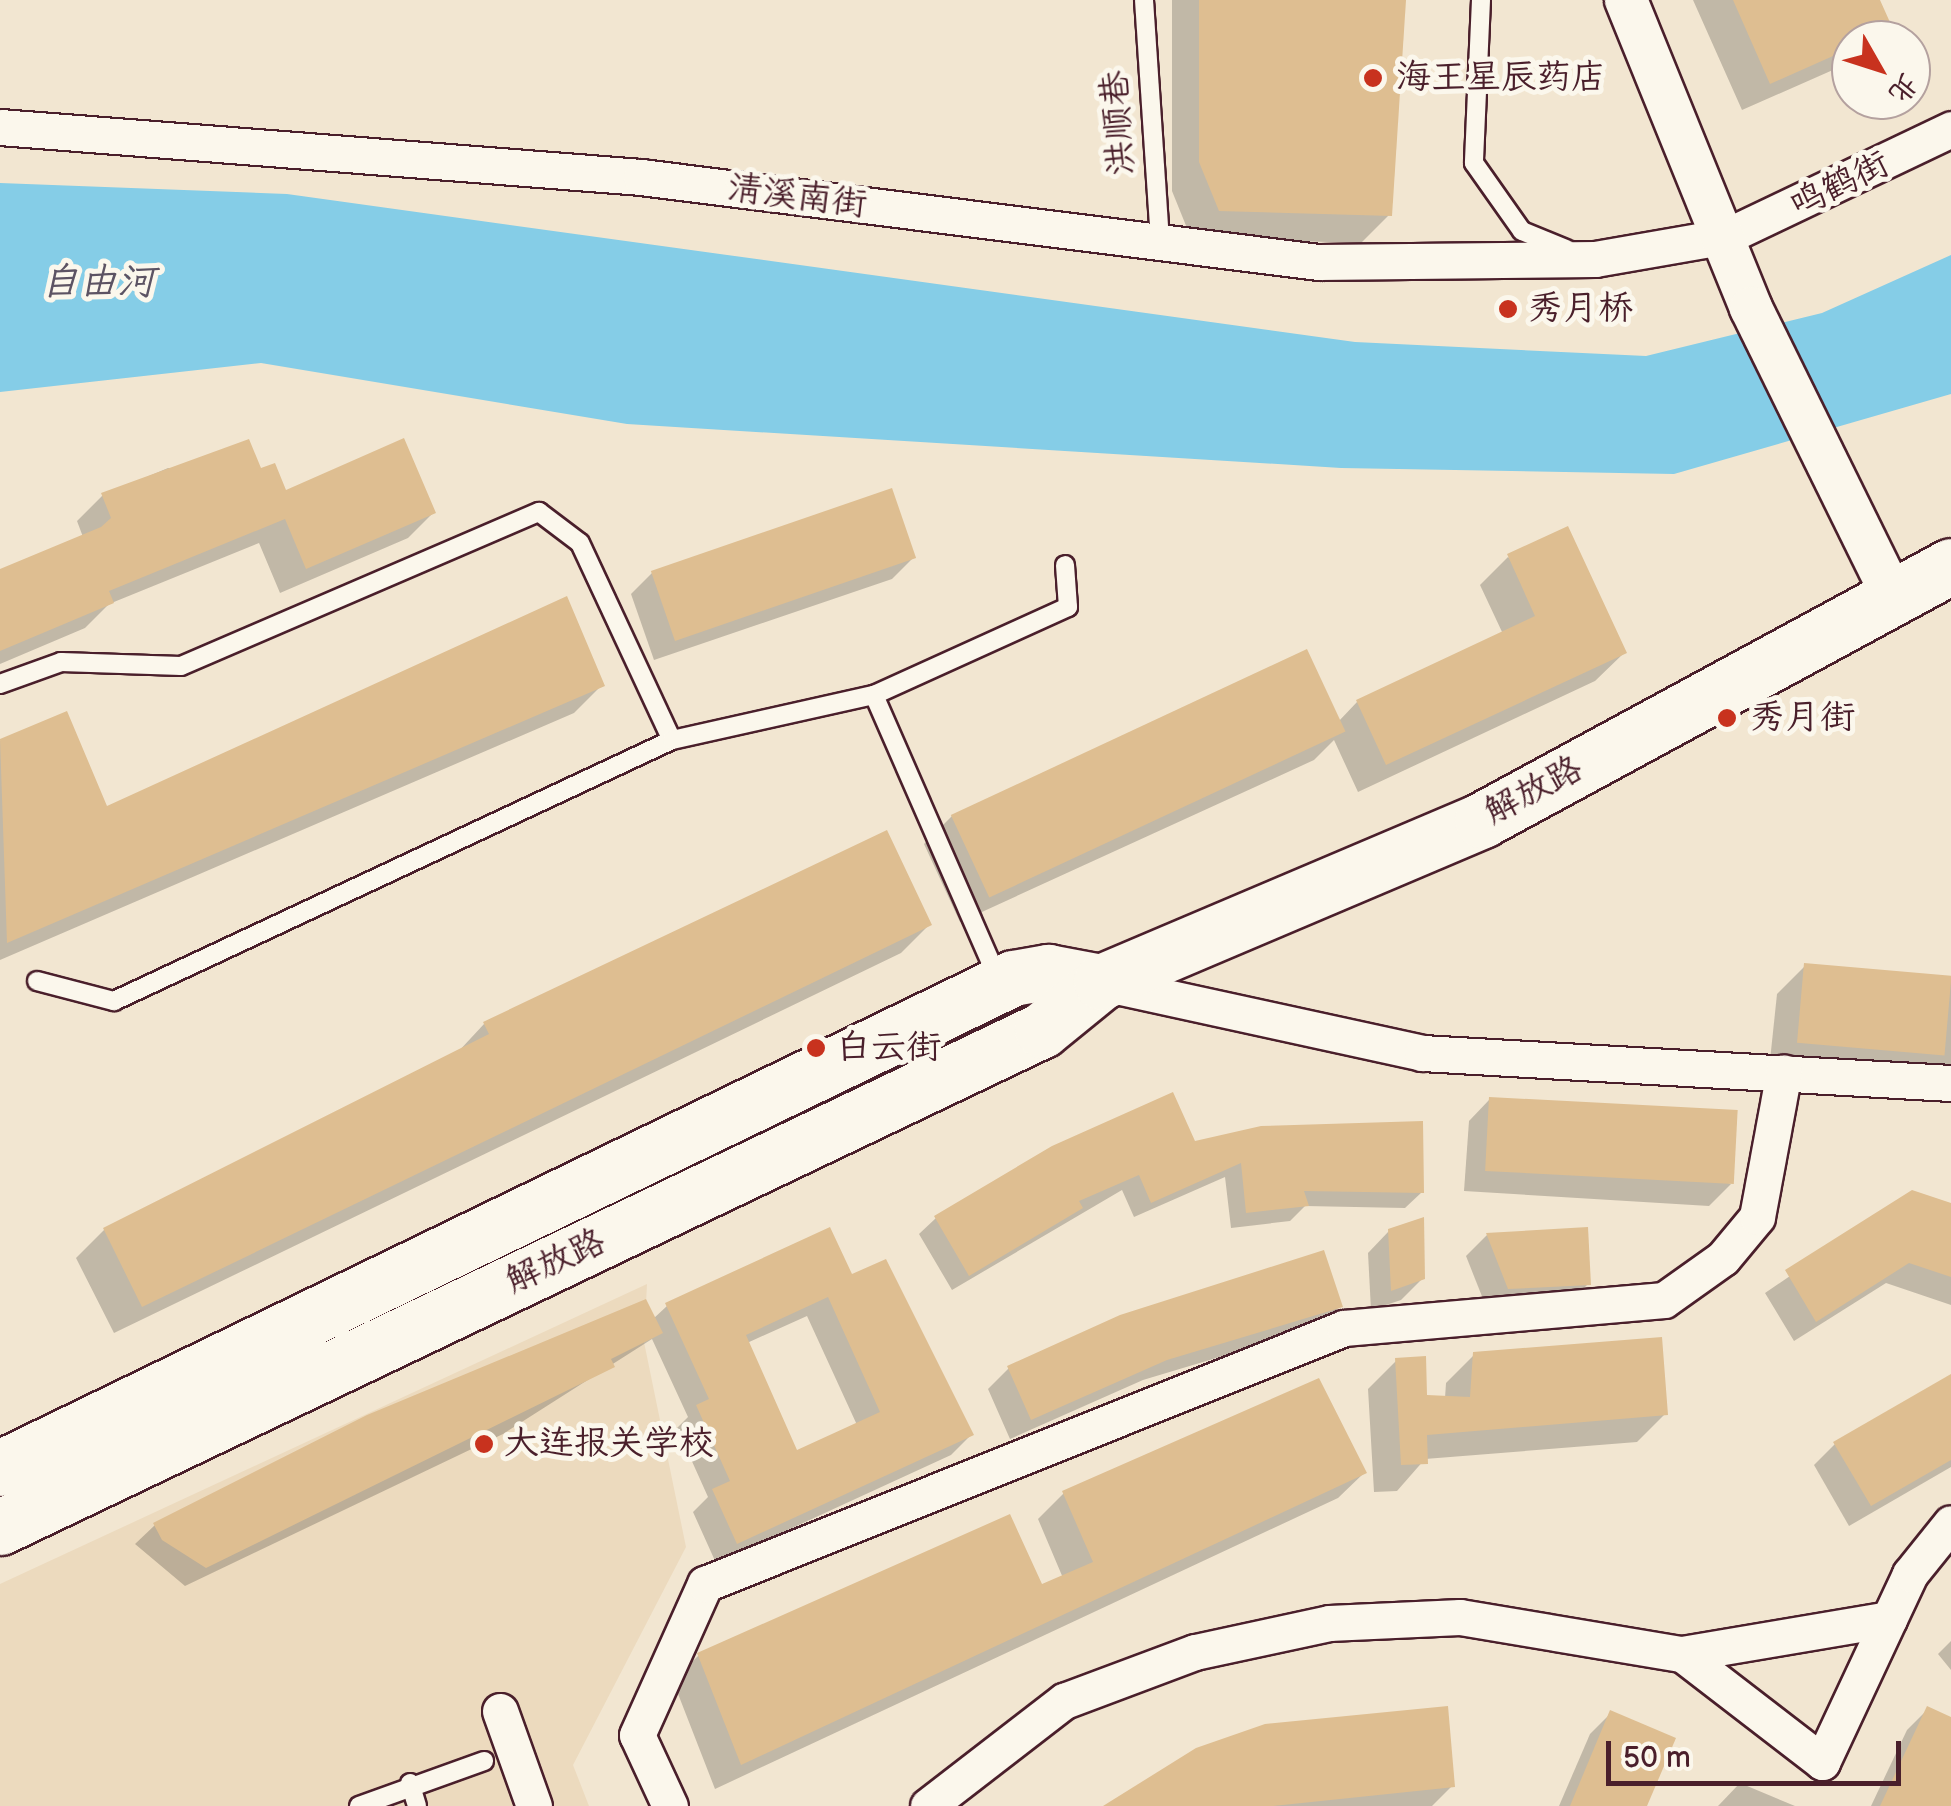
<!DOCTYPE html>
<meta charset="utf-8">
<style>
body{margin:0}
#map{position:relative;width:1951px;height:1806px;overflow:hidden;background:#f2e6d1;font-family:"Balsamiq Sans","LXGW WenKai TC",sans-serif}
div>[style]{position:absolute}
.built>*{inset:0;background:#ecdabe}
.water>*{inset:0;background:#85cde7}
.shadow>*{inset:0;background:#0003}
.building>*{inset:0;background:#debe91;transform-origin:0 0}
.roads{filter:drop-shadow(2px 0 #4a1f2b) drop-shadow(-2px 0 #4a1f2b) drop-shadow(0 2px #4a1f2b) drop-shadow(0 -2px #4a1f2b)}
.service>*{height:18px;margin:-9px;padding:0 9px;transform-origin:9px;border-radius:9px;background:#fbf7ec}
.minor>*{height:35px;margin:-17.5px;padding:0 17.5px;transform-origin:17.5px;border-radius:17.5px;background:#fbf7ec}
.tertiary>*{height:42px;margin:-21px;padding:0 21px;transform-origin:21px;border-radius:21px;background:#fbf7ec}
.primary>*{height:55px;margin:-27.5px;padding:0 27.5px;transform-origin:27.5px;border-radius:27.5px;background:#fbf7ec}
.dots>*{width:28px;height:28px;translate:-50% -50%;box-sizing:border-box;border:5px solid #fbf7ec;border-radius:50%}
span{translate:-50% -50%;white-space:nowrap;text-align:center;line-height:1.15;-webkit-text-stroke:10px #fbf7ec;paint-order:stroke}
.poi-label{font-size:35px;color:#4a1f2b}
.left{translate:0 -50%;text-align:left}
.street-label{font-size:35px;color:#4a1f2b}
.water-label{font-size:38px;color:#5c5363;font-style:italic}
.north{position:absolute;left:1831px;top:20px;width:100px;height:100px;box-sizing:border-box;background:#fbf7ec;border:2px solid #b4a19f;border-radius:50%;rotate:129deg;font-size:28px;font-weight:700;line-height:40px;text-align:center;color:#4a1f2b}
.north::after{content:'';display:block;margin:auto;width:35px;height:45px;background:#c8321e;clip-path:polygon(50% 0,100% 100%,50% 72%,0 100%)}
.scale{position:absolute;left:1606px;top:1741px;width:295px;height:45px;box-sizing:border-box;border:5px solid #4a1f2b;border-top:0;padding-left:12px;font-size:30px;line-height:35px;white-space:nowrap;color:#4a1f2b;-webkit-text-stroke:8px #fbf7ec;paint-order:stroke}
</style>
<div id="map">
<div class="built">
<div style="clip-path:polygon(647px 1284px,644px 1342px,686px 1547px,573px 1765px,589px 1806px,0 1806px,0 1584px)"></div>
</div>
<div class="water">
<div style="clip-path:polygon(0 183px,287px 194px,1355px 342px,1646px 356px,1822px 313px,1951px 255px,1951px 394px,1674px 474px,1341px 468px,627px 424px,261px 363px,0 392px)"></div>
</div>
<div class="shadow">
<div style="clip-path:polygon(1172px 0,1404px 0,1389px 215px,1361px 243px,1191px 238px,1172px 191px)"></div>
<div style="clip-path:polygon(1693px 0,1878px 0,1890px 29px,1879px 40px,1851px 40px,1851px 62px,1742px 110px)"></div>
<div style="clip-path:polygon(168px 468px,260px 471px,284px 493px,433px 513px,408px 538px,280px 593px,259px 543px,109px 604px,85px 628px,0 664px,0 572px,83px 537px,77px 521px,102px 496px)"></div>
<div style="clip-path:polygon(1508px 557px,1624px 653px,1595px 681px,1358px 792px,1334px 740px,1314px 760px,960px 922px,924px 844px,952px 816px,1338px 722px,1357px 702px,1503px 634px,1480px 585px)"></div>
<div style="clip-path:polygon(913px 558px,892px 579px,654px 660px,631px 594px,652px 573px)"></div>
<div style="clip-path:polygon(602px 685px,574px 713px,0 960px,0 741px,66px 714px,105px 810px)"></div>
<div style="clip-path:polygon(929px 925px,901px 953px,114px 1333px,76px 1258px,104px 1230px,457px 1053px,484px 1024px)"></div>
<div style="clip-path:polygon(1805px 966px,1951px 980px,1951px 1087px,1769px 1070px,1777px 994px)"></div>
<div style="clip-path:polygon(1490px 1099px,1731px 1184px,1709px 1206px,1464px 1191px,1469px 1121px)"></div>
<div style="clip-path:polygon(1193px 1144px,1422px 1192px,1405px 1208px,1305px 1206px,1290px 1221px,1231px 1228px,1225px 1177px,1134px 1217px,1122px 1190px,952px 1290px,919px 1234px,936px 1218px)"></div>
<div style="clip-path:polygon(1913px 1192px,1951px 1205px,1951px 1305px,1886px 1283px,1794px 1341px,1765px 1293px)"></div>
<div style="clip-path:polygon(1389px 1231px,1423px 1278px,1401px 1300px,1371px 1310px,1368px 1253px)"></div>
<div style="clip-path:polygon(1487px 1235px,1588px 1284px,1567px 1305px,1487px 1309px,1466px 1256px)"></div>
<div style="clip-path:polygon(evenodd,851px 1278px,971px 1435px,951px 1455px,716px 1563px,693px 1512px,708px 1497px,677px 1428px,688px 1417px,652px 1339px,503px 1434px,185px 1586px,135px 1544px,155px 1525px,653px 1319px,667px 1306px,851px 1278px,807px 1316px,857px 1425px,796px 1454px,747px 1343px,807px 1316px)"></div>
<div style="clip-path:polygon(1340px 1306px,1319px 1327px,1143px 1380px,1010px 1439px,988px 1389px,1009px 1368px)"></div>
<div style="clip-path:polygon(1474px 1355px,1665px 1414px,1637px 1442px,1425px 1459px,1397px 1491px,1374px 1492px,1368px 1389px,1396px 1361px,1424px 1398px,1445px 1398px,1446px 1383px)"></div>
<div style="clip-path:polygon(1951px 1385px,1951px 1467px,1849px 1526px,1814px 1465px,1835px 1444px)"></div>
<div style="clip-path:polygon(1364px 1473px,1338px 1498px,715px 1789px,673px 1681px,699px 1655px,1041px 1588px,1063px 1578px,1038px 1519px,1064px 1493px)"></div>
<div style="clip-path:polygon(1951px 1641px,1951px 1670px,1938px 1654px)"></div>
<div style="clip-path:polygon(1928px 1709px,1951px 1720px,1951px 1806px,1871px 1806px,1907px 1730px)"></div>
<div style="clip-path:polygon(1611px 1713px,1644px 1806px,1559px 1806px,1590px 1734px)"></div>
<div style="clip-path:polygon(1740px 1783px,1795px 1806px,1718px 1806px)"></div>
<div style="clip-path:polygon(1452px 1786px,1432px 1806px,1108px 1806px)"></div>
</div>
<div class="building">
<div style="clip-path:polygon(1199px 0,1406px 0,1392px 216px,1219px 211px,1199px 162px)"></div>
<div style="clip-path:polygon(1733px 0,1880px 0,1893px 29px,1851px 40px,1851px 48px,1770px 84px)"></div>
<div style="clip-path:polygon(404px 438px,436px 513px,306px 569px,285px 519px,109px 591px,114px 603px,0 651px,0 569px,101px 527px,111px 518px,101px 493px,249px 439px,261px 468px,275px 463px,286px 490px)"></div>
<div style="left:892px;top:488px;width:74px;height:255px;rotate:71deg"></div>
<div style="clip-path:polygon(1568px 526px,1627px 653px,1386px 765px,1356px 700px,1535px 616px,1507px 554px)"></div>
<div style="clip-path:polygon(567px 596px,605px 686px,7px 943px,0 739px,67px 711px,107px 806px)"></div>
<div style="left:1307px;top:649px;width:91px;height:393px;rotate:65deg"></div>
<div style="clip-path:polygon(887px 830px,932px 925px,142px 1307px,103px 1228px,489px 1034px,483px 1022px)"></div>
<div style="left:1804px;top:963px;width:148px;height:80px;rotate:5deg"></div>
<div style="clip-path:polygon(1173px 1092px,1195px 1141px,1261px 1126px,1423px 1121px,1424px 1193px,1304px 1191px,1309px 1206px,1246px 1213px,1241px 1163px,1151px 1203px,1139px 1175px,1079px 1201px,1083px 1208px,969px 1276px,934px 1216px,1052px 1146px)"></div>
<div style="left:1489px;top:1097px;width:249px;height:74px;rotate:3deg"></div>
<div style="clip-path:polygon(1912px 1190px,1951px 1203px,1951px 1277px,1909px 1263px,1816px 1322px,1785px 1270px)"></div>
<div style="clip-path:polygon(1424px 1217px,1425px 1279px,1391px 1291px,1388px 1229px)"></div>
<div style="clip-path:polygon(evenodd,830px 1227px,852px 1274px,886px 1259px,974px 1435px,737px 1544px,712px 1489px,730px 1481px,696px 1405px,709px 1399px,665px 1303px,830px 1227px,828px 1297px,880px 1412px,797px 1450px,746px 1335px,828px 1297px)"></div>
<div style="clip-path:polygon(1588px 1227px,1591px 1285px,1508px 1289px,1486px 1233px)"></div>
<div style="clip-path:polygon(1324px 1250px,1343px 1307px,1167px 1360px,1031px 1420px,1007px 1366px,1120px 1315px)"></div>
<div style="clip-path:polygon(646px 1299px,663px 1333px,611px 1359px,615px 1367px,206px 1568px,162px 1540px,153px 1523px,367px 1415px)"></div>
<div style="clip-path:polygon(1662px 1337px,1668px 1415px,1427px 1435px,1428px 1464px,1401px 1465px,1395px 1358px,1426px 1356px,1427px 1395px,1470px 1397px,1473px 1352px)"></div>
<div style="clip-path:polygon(1951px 1374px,1951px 1460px,1871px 1506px,1833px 1442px)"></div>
<div style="clip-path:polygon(1319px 1378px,1367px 1473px,741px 1765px,697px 1653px,1010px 1514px,1042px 1584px,1093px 1562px,1062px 1491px)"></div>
<div style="clip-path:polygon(1448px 1706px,1455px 1787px,1273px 1806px,1103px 1806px,1196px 1748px,1265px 1724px)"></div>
<div style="clip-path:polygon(1927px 1706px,1951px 1717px,1951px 1806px,1880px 1806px)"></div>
<div style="clip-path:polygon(1610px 1710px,1676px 1738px,1647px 1806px,1570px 1806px)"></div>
</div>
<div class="roads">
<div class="service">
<div style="left:1144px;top:0;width:243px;rotate:86.2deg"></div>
<div style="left:1481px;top:0;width:163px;rotate:92.5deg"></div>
<div style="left:1474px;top:163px;width:83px;rotate:54.8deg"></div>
<div style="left:1522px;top:231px;width:48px;rotate:22.2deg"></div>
<div style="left:0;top:684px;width:65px;rotate:-19.8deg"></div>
<div style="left:61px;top:662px;width:120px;rotate:1.9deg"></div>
<div style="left:181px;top:666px;width:390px;rotate:-23.3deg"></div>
<div style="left:539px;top:512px;width:51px;rotate:37.1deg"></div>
<div style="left:580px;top:543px;width:217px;rotate:65deg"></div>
<div style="left:874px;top:695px;width:310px;rotate:66.4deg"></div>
<div style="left:37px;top:981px;width:80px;rotate:14.6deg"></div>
<div style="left:114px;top:1001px;width:616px;rotate:-25.07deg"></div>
<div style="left:672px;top:740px;width:207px;rotate:-12.6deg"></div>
<div style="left:874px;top:695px;width:213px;rotate:-24.4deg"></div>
<div style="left:1068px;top:607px;width:42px;rotate:-94.1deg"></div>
<div style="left:410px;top:1783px;width:24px;rotate:73deg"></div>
<div style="left:359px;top:1806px;width:133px;rotate:-19.8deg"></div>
</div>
<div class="minor">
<div style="left:0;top:127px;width:643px;rotate:4.46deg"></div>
<div style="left:641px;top:177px;width:683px;rotate:7.15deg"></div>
<div style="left:1319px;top:262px;width:276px;rotate:-0.6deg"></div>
<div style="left:1595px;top:259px;width:134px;rotate:-9.9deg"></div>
<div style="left:1727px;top:236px;width:248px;rotate:-25.5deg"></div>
<div style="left:1102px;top:983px;width:328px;rotate:12.3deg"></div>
<div style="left:1422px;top:1053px;width:530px;rotate:3.25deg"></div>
<div style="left:1889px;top:1619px;width:210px;rotate:170.4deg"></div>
<div style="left:1682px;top:1654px;width:177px;rotate:37.6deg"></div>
<div style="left:1822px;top:1762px;width:208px;rotate:-64.9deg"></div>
<div style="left:1910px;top:1574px;width:65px;rotate:-51.2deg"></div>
<div style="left:500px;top:1711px;width:101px;rotate:70.3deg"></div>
<div style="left:670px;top:1806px;width:78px;rotate:-114.9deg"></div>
<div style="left:637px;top:1735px;width:166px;rotate:-65.8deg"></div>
<div style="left:705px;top:1584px;width:688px;rotate:-21.83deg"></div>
<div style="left:1344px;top:1328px;width:321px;rotate:-5deg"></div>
<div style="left:1664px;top:1300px;width:72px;rotate:-35.4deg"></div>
<div style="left:1723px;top:1258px;width:53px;rotate:-50.3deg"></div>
<div style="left:1757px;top:1217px;width:147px;rotate:-79.5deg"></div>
<div style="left:928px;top:1806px;width:172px;rotate:-37.7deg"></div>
<div style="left:1064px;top:1701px;width:140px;rotate:-20.5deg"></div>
<div style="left:1195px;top:1652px;width:137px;rotate:-12.2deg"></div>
<div style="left:1329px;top:1623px;width:131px;rotate:-2.6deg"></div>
<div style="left:1460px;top:1617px;width:225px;rotate:9.5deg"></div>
</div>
<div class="tertiary">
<div style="left:1626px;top:0;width:332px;rotate:67.9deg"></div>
<div style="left:1751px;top:308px;width:322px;rotate:63.8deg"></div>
</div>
<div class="primary">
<div style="left:0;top:1468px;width:1125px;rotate:-25.81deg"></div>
<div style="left:1013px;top:978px;width:36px;rotate:-10deg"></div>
<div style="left:1048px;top:972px;width:54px;rotate:10.7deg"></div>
<div style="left:0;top:1527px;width:1154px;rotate:-25.5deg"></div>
<div style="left:1042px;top:1030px;width:76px;rotate:-39.1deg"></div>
<div style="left:1101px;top:982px;width:414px;rotate:-23deg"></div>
<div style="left:1482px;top:820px;width:533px;rotate:-28.44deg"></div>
</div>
</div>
<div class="dots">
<div style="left:1373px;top:78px;background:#c8321e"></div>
<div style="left:1508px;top:309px;background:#c8321e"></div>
<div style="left:1727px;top:718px;background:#c8321e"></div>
<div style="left:816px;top:1048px;background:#c8321e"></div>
<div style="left:484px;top:1444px;background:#c8321e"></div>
</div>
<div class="poi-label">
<span class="left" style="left:1396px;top:78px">海王星辰药店</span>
<span class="left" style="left:1528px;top:309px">秀月桥</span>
<span class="left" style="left:1750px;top:718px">秀月街</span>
<span class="left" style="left:836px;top:1048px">白云街</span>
<span class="left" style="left:504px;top:1444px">大连报关学校</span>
</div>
<div class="street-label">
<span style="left:1119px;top:123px;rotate:-94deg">洪顺巷</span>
<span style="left:1840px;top:185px;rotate:-26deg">鸣鹤街</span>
<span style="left:797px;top:197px;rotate:7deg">清溪南街</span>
<span style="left:1534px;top:791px;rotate:-28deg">解放路</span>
<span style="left:556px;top:1262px;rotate:-25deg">解放路</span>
</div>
<div class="water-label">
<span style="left:98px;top:283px">自由河</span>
</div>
<div class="north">北</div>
<div class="scale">50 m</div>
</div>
